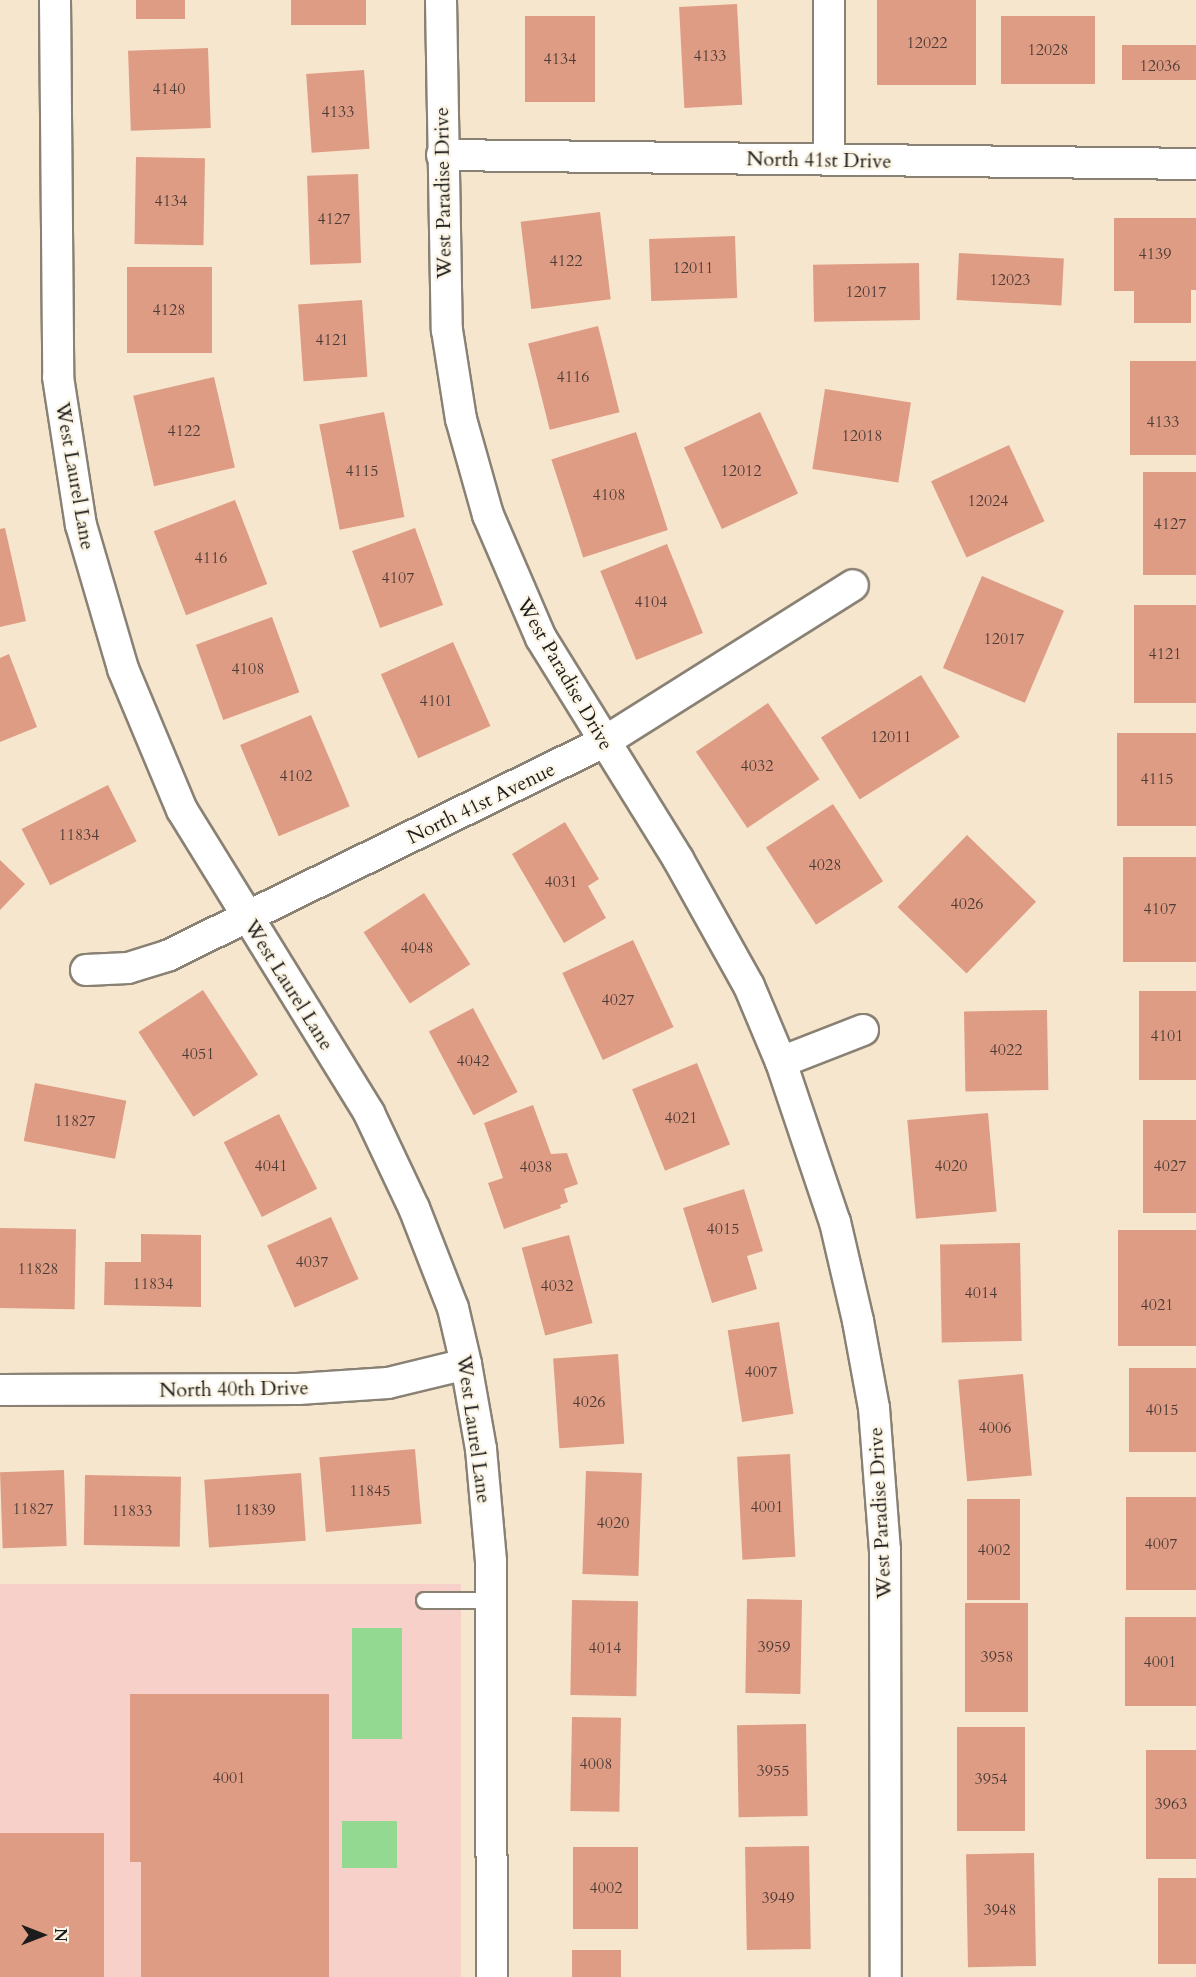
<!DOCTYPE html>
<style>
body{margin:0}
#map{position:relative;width:1196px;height:1977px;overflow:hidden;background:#f6e6cd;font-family:Cardo,serif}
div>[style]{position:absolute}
.built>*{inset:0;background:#f7d0ca;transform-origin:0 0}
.green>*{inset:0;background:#93d992;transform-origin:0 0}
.building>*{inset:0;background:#df9c84;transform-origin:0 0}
.roads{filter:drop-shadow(2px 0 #898174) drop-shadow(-2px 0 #898174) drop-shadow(0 2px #898174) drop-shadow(0 -2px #898174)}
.service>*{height:15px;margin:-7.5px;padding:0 7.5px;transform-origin:7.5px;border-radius:7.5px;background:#fff}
.minor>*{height:30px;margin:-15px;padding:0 15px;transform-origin:15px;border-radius:15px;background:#fff}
span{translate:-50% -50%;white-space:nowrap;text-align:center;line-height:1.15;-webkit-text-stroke:4.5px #fcf5e5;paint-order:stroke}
.number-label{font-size:16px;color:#4d3c36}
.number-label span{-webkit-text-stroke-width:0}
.street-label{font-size:20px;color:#1c1c1c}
.north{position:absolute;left:12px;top:1905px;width:60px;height:60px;-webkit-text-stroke:4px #fcf5e5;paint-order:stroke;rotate:90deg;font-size:16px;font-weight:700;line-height:24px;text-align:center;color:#1c1c1c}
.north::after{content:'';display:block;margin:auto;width:21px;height:27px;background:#1c1c1c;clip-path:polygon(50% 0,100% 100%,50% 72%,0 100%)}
</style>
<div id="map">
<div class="built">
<div style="left:461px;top:1584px;width:393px;height:461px;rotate:90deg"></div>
</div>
<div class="green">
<div style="left:352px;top:1628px;width:50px;height:111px"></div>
<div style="left:342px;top:1821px;width:55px;height:47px"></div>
</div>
<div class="building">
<div style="left:136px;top:0;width:49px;height:19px"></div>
<div style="left:291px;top:0;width:75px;height:25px"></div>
<div style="left:877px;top:0;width:99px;height:85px"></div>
<div style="left:737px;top:4px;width:101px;height:58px;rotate:87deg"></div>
<div style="left:525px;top:16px;width:70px;height:86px"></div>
<div style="left:1001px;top:16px;width:94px;height:68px"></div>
<div style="left:1196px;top:45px;width:35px;height:74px;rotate:90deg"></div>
<div style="left:208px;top:48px;width:80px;height:80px;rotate:88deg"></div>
<div style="left:364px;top:70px;width:79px;height:58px;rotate:86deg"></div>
<div style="left:136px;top:157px;width:69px;height:87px;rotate:1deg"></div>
<div style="left:358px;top:174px;width:89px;height:51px;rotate:88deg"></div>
<div style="left:600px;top:212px;width:88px;height:80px;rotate:83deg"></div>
<div style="clip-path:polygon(1114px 218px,1196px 218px,1196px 290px,1191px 290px,1191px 323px,1134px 323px,1134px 291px,1114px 291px)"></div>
<div style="left:735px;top:236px;width:62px;height:86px;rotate:88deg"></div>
<div style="left:959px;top:253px;width:105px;height:47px;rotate:3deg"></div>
<div style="left:919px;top:263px;width:57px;height:106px;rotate:89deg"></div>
<div style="left:127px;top:267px;width:85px;height:86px"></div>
<div style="left:362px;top:300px;width:77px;height:64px;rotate:86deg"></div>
<div style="left:598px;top:326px;width:89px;height:72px;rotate:76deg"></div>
<div style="left:1130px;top:361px;width:66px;height:94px"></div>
<div style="left:214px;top:377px;width:93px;height:83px;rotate:77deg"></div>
<div style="left:825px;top:389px;width:87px;height:81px;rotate:9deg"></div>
<div style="left:384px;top:412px;width:107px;height:66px;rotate:79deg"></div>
<div style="left:760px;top:412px;width:90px;height:84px;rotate:65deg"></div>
<div style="left:636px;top:432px;width:103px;height:89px;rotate:72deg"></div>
<div style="left:1009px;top:445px;width:84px;height:86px;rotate:65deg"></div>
<div style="left:1143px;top:472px;width:53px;height:103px"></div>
<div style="left:235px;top:500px;width:90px;height:87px;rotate:69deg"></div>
<div style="clip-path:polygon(5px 528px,26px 621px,0 627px,0 529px)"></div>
<div style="left:415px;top:528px;width:82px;height:67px;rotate:70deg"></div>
<div style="left:667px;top:544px;width:96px;height:72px;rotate:68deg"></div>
<div style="left:982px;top:576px;width:89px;height:100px;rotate:23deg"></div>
<div style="left:1134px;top:605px;width:62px;height:98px"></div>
<div style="left:272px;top:617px;width:80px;height:81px;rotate:70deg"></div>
<div style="left:453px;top:642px;width:92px;height:79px;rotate:66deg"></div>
<div style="clip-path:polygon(9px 654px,37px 727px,0 742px,0 658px)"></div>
<div style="left:921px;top:675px;width:73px;height:118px;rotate:58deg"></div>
<div style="left:768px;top:703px;width:92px;height:87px;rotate:56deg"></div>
<div style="left:311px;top:715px;width:99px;height:77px;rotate:67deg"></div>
<div style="left:1117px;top:733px;width:79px;height:93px"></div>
<div style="left:108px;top:785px;width:63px;height:97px;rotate:63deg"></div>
<div style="left:833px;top:804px;width:92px;height:80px;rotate:57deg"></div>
<div style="clip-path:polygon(565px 822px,599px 879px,588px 886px,606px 918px,564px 943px,512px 854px)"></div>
<div style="left:967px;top:835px;width:96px;height:100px;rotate:44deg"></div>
<div style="left:1123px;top:857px;width:73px;height:105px"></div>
<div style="clip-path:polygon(0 860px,25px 884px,0 910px)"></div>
<div style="left:424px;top:893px;width:85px;height:72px;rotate:57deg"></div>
<div style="left:633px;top:940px;width:96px;height:78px;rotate:65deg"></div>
<div style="left:203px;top:990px;width:101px;height:77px;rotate:57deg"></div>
<div style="left:1139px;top:991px;width:57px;height:89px"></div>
<div style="left:473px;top:1008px;width:95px;height:50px;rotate:62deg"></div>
<div style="left:1047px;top:1010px;width:80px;height:83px;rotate:89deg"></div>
<div style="left:697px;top:1063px;width:88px;height:70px;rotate:68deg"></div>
<div style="left:35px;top:1083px;width:93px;height:59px;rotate:11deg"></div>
<div style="clip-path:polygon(533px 1105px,551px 1154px,567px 1153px,578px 1184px,564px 1189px,568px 1202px,560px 1205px,561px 1208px,504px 1229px,488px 1183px,503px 1178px,484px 1123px)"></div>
<div style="left:988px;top:1113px;width:99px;height:81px;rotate:85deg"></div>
<div style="left:279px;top:1114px;width:84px;height:62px;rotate:63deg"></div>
<div style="left:1143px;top:1120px;width:53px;height:93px"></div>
<div style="clip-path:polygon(744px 1189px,763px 1251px,747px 1256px,757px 1289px,712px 1303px,683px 1208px)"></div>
<div style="left:331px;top:1217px;width:68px;height:70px;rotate:66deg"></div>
<div style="left:0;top:1228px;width:76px;height:80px;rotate:1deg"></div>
<div style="left:1118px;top:1230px;width:78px;height:116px"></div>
<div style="clip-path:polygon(141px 1234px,201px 1235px,201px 1307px,104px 1305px,105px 1262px,141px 1262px)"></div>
<div style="left:569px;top:1235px;width:91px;height:49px;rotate:75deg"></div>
<div style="left:1020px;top:1243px;width:98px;height:80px;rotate:89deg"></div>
<div style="left:779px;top:1322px;width:93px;height:52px;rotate:81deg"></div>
<div style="left:618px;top:1354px;width:90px;height:65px;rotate:86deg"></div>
<div style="left:1129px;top:1368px;width:67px;height:84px"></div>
<div style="left:1023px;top:1374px;width:102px;height:65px;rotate:85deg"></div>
<div style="left:415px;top:1449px;width:75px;height:96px;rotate:85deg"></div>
<div style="left:790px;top:1454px;width:103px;height:53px;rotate:87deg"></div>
<div style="left:64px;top:1470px;width:76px;height:64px;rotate:88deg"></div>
<div style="left:586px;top:1471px;width:56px;height:103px;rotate:2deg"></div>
<div style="left:301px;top:1473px;width:68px;height:97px;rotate:86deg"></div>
<div style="left:85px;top:1475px;width:96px;height:70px;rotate:1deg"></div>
<div style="left:1126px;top:1497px;width:70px;height:93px"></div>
<div style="left:1020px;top:1499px;width:101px;height:53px;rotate:90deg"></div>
<div style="left:747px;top:1599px;width:55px;height:94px;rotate:1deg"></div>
<div style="left:572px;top:1600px;width:66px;height:95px;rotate:1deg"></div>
<div style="left:965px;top:1603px;width:63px;height:109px"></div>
<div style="left:1125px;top:1617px;width:71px;height:89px"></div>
<div style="clip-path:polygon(130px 1694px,329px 1694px,329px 1977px,141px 1977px,141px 1862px,130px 1862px)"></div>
<div style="left:572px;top:1717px;width:49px;height:94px;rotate:1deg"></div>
<div style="left:806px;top:1724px;width:92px;height:69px;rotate:89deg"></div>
<div style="left:957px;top:1727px;width:68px;height:104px"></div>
<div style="left:1146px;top:1750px;width:50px;height:109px"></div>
<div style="left:0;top:1833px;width:104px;height:144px"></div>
<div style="left:809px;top:1846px;width:103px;height:64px;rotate:89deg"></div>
<div style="left:573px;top:1847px;width:65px;height:82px"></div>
<div style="left:1034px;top:1853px;width:113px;height:68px;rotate:89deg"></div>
<div style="left:1196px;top:1878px;width:86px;height:38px;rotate:90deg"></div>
<div style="left:572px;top:1950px;width:49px;height:27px"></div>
</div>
<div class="roads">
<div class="service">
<div style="left:424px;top:1600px;width:67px"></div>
</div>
<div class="minor">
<div style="left:55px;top:0;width:377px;rotate:89.5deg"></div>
<div style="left:58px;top:377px;width:150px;rotate:81.2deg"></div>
<div style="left:81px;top:525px;width:150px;rotate:73.7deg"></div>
<div style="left:123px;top:669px;width:153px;rotate:67.3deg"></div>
<div style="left:182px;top:810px;width:356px;rotate:58.3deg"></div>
<div style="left:369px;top:1113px;width:105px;rotate:64.7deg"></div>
<div style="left:414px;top:1208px;width:107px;rotate:68.7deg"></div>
<div style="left:453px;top:1308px;width:57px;rotate:76.9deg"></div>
<div style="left:466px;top:1364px;width:86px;rotate:80deg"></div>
<div style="left:481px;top:1449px;width:113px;rotate:84.9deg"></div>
<div style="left:491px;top:1562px;width:415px;rotate:89.9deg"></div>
<div style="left:441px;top:0;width:330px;rotate:89deg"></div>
<div style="left:447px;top:330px;width:90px;rotate:81.1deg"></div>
<div style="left:461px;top:419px;width:100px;rotate:74.3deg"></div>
<div style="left:488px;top:515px;width:134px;rotate:66.7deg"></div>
<div style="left:541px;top:638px;width:260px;rotate:58.2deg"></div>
<div style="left:678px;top:859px;width:145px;rotate:60.8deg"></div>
<div style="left:749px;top:986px;width:82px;rotate:67.2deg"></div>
<div style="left:781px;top:1062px;width:169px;rotate:71.4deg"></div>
<div style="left:835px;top:1222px;width:102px;rotate:76.9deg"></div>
<div style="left:858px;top:1321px;width:88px;rotate:79.6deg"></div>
<div style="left:874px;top:1408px;width:142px;rotate:85.6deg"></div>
<div style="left:885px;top:1550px;width:427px;rotate:89.9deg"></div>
<div style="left:829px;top:0;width:160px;rotate:90deg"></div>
<div style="left:442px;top:155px;width:754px;rotate:0.68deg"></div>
<div style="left:86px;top:970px;width:42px;rotate:-2.7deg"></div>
<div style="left:128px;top:968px;width:41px;rotate:-17.1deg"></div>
<div style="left:167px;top:956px;width:487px;rotate:-26.1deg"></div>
<div style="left:604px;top:742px;width:294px;rotate:-32.2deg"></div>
<div style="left:781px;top:1062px;width:88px;rotate:-21.3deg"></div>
<div style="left:0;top:1390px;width:298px;rotate:-0.2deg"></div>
<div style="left:298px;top:1389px;width:90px;rotate:-3.8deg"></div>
<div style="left:388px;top:1383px;width:80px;rotate:-13.7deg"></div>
</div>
</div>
<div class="number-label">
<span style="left:927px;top:43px">12022</span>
<span style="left:1048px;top:50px">12028</span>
<span style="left:710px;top:56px">4133</span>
<span style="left:560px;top:59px">4134</span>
<span style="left:1160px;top:66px">12036</span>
<span style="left:169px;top:89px">4140</span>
<span style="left:338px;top:112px">4133</span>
<span style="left:171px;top:201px">4134</span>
<span style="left:334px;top:219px">4127</span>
<span style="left:1155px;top:254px">4139</span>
<span style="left:566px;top:261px">4122</span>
<span style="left:693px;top:268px">12011</span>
<span style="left:1010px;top:280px">12023</span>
<span style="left:866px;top:292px">12017</span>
<span style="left:169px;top:310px">4128</span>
<span style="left:332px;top:340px">4121</span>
<span style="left:573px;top:377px">4116</span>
<span style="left:1163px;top:422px">4133</span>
<span style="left:184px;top:431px">4122</span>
<span style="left:862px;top:436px">12018</span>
<span style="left:362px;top:471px">4115</span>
<span style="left:741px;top:471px">12012</span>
<span style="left:609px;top:495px">4108</span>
<span style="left:988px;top:501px">12024</span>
<span style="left:1170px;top:524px">4127</span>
<span style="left:211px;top:558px">4116</span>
<span style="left:398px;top:578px">4107</span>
<span style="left:651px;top:602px">4104</span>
<span style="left:1004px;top:639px">12017</span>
<span style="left:1165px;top:654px">4121</span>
<span style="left:248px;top:669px">4108</span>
<span style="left:436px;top:701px">4101</span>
<span style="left:891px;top:737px">12011</span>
<span style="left:757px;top:766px">4032</span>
<span style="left:296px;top:776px">4102</span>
<span style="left:1157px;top:779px">4115</span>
<span style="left:79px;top:835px">11834</span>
<span style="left:825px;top:865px">4028</span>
<span style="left:561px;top:882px">4031</span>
<span style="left:967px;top:904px">4026</span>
<span style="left:1160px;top:909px">4107</span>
<span style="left:417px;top:948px">4048</span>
<span style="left:618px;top:1000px">4027</span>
<span style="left:1167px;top:1036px">4101</span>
<span style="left:1006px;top:1050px">4022</span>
<span style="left:198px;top:1054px">4051</span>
<span style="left:473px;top:1061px">4042</span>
<span style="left:681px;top:1118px">4021</span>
<span style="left:75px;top:1121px">11827</span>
<span style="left:271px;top:1166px">4041</span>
<span style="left:951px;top:1166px">4020</span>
<span style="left:1170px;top:1166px">4027</span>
<span style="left:536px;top:1167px">4038</span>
<span style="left:723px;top:1229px">4015</span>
<span style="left:312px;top:1262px">4037</span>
<span style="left:38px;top:1269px">11828</span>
<span style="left:153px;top:1284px">11834</span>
<span style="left:557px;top:1286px">4032</span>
<span style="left:981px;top:1293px">4014</span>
<span style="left:1157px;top:1305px">4021</span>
<span style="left:761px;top:1372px">4007</span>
<span style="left:589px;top:1402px">4026</span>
<span style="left:1162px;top:1410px">4015</span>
<span style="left:995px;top:1428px">4006</span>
<span style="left:370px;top:1491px">11845</span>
<span style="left:767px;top:1507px">4001</span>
<span style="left:33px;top:1509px">11827</span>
<span style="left:255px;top:1510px">11839</span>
<span style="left:132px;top:1511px">11833</span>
<span style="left:613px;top:1523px">4020</span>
<span style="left:1161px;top:1544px">4007</span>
<span style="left:994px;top:1550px">4002</span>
<span style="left:774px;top:1647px">3959</span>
<span style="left:605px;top:1648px">4014</span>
<span style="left:997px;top:1657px">3958</span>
<span style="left:1160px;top:1662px">4001</span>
<span style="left:596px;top:1764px">4008</span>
<span style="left:773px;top:1771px">3955</span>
<span style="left:229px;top:1778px">4001</span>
<span style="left:991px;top:1779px">3954</span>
<span style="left:1171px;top:1804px">3963</span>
<span style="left:606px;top:1888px">4002</span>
<span style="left:778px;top:1898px">3949</span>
<span style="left:1000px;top:1910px">3948</span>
</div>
<div class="street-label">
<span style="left:819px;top:160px;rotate:1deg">North 41st Drive</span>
<span style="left:443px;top:193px;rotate:-91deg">West Paradise Drive</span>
<span style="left:75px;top:476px;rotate:80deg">West Laurel Lane</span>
<span style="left:565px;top:674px;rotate:60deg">West Paradise Drive</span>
<span style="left:481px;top:803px;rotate:-26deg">North 41st Avenue</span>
<span style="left:289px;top:985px;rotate:58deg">West Laurel Lane</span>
<span style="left:234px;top:1389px;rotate:-1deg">North 40th Drive</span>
<span style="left:474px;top:1429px;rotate:82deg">West Laurel Lane</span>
<span style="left:880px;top:1513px;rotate:-93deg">West Paradise Drive</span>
</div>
<div class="north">N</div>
</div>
